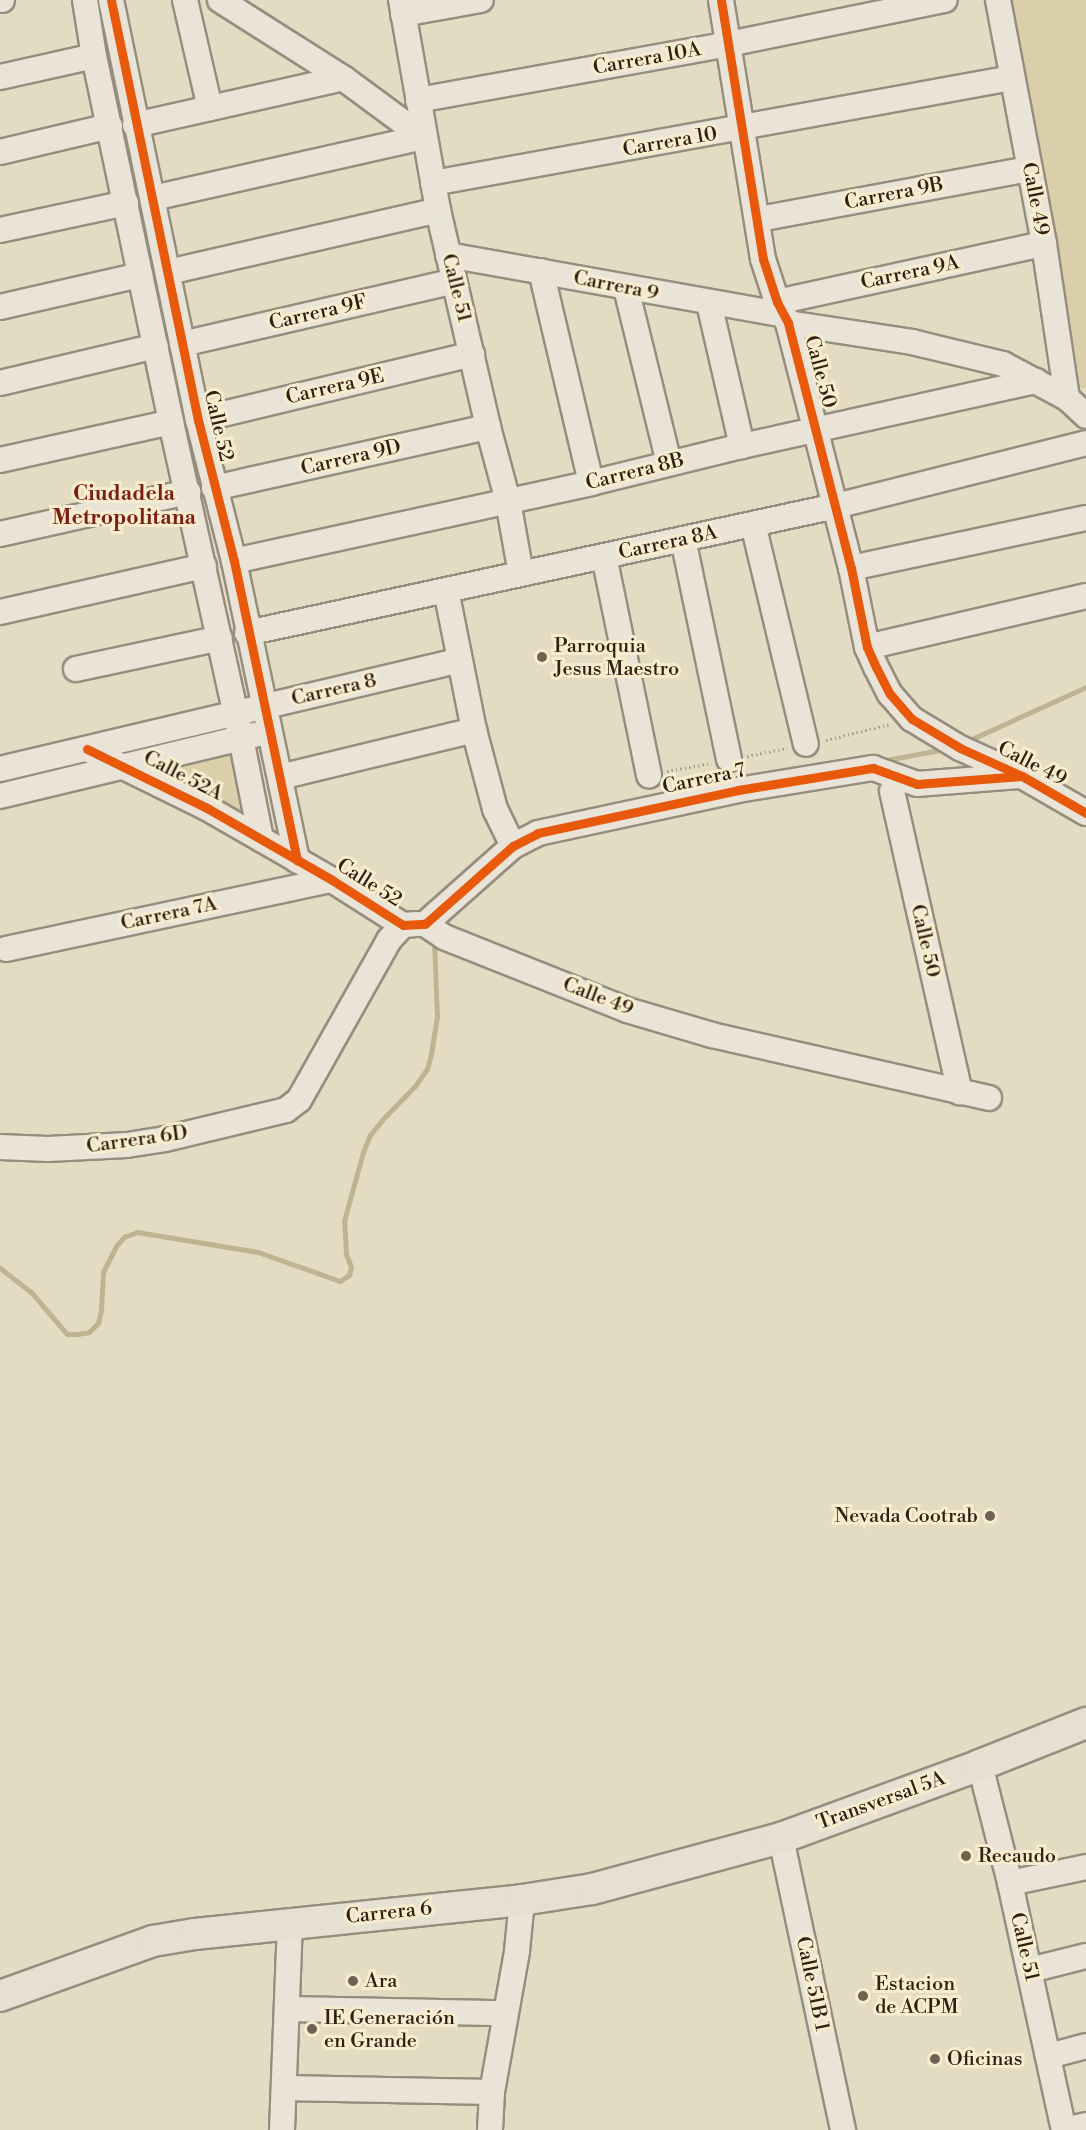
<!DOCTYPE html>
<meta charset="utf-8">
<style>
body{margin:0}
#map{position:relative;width:1086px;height:2130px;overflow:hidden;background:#e4dcc2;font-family:"Libre Bodoni",serif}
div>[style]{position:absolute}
.green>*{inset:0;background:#daceab}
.stream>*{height:5px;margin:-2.5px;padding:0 2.5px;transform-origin:2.5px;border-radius:2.5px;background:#c0b392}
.path>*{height:3px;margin-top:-1.5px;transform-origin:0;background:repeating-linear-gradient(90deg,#a6a197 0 1.5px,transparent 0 4.5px)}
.roads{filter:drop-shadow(2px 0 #958e7e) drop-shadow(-2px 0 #958e7e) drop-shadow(0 2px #958e7e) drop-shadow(0 -2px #958e7e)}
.minor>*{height:24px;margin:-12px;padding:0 12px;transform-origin:12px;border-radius:12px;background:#e9e4d7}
.major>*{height:30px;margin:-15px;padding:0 15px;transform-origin:15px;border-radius:15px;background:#e5e0d1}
.cycleway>*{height:9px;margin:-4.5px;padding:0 4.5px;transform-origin:4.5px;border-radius:4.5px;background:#e8590c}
.dots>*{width:16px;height:16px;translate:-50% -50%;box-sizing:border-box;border:3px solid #f7edce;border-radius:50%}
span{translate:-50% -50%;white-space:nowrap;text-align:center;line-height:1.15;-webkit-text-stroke:6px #f7edce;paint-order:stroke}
.street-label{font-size:20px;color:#302013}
.poi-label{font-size:20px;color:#302013}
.left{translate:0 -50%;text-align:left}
.right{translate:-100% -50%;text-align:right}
.neighbourhood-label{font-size:21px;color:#7a1f14;font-weight:700}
</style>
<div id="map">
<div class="green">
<div style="clip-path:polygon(1002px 0,1086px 0,1086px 388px,1075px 389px)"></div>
<div style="clip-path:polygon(239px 743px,255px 819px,145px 766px)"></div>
</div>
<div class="stream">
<div style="left:965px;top:742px;width:133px;rotate:-24.4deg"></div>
<div style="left:881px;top:761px;width:65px;rotate:-10.6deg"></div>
<div style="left:0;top:1268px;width:39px;rotate:38deg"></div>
<div style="left:31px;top:1292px;width:55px;rotate:49.4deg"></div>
<div style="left:67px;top:1334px;width:10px"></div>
<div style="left:77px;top:1334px;width:12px;rotate:-9deg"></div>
<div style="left:89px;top:1332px;width:13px;rotate:-45deg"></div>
<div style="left:98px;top:1323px;width:13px;rotate:-77deg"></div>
<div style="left:101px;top:1310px;width:38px;rotate:-87deg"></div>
<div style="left:103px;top:1272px;width:30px;rotate:-63deg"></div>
<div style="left:117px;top:1245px;width:11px;rotate:-49deg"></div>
<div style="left:124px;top:1237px;width:14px;rotate:-21deg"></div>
<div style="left:137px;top:1232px;width:123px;rotate:9.4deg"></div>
<div style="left:258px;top:1252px;width:87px;rotate:19.5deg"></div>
<div style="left:340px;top:1281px;width:11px;rotate:-34deg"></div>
<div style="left:349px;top:1275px;width:8px;rotate:-76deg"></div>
<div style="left:351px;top:1267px;width:14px;rotate:-111deg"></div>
<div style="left:346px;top:1254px;width:33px;rotate:-93deg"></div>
<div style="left:344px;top:1221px;width:72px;rotate:-74.6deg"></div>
<div style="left:363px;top:1152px;width:18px;rotate:-68deg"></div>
<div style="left:370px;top:1135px;width:19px;rotate:-51deg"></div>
<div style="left:382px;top:1120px;width:47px;rotate:-45.9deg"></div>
<div style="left:415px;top:1086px;width:21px;rotate:-55deg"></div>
<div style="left:427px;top:1069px;width:16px;rotate:-75deg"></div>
<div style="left:431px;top:1054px;width:36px;rotate:-81deg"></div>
<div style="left:437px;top:1018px;width:78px;rotate:-92.2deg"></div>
</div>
<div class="path">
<div style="left:826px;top:740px;width:66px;rotate:-14deg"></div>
<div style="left:747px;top:756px;width:41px;rotate:-11.3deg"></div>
<div style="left:667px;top:771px;width:45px;rotate:-10.3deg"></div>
</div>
<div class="roads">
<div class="minor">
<div style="left:0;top:0;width:2px"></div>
<div style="left:85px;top:0;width:57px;rotate:80.9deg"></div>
<div style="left:94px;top:56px;width:374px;rotate:78.1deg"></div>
<div style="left:171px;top:422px;width:324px;rotate:77.5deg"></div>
<div style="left:241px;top:738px;width:103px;rotate:78.8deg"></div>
<div style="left:111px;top:0;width:429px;rotate:78.3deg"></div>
<div style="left:198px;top:420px;width:146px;rotate:75.7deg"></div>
<div style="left:234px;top:561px;width:306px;rotate:78.1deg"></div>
<div style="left:185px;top:0;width:111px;rotate:77deg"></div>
<div style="left:220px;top:0;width:146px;rotate:32.4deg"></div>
<div style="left:343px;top:78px;width:99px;rotate:36.4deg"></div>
<div style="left:401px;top:0;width:213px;rotate:80deg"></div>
<div style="left:438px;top:210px;width:223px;rotate:77deg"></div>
<div style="left:488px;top:427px;width:77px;rotate:74.9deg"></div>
<div style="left:508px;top:501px;width:74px;rotate:79.9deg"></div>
<div style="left:721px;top:0;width:262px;rotate:80.8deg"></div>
<div style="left:763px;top:259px;width:45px;rotate:72deg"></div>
<div style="left:777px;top:302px;width:24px;rotate:62deg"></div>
<div style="left:788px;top:323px;width:253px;rotate:75.6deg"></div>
<div style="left:851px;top:568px;width:81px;rotate:78.6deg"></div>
<div style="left:867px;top:647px;width:22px;rotate:66deg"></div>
<div style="left:876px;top:667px;width:30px;rotate:63deg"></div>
<div style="left:890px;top:694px;width:33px;rotate:49deg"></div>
<div style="left:912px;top:719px;width:56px;rotate:31.1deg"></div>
<div style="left:960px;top:748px;width:68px;rotate:24.3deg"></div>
<div style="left:1022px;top:776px;width:74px;rotate:30deg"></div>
<div style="left:998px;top:0;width:248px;rotate:79.3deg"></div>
<div style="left:1044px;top:244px;width:156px;rotate:81.5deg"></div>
<div style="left:403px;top:14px;width:79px;rotate:-10.2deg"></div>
<div style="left:0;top:77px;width:96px;rotate:-12.6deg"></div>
<div style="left:418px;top:100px;width:315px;rotate:-10.2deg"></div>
<div style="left:728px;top:44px;width:221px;rotate:-11.5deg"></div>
<div style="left:135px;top:125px;width:213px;rotate:-12.7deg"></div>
<div style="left:0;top:152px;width:113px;rotate:-13.3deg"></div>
<div style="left:433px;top:183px;width:588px;rotate:-10.28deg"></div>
<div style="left:153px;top:198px;width:277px;rotate:-12.7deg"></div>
<div style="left:759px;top:219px;width:275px;rotate:-10.5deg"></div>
<div style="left:0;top:230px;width:129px;rotate:-12.1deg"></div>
<div style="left:448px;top:255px;width:341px;rotate:10.1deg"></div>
<div style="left:541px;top:271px;width:218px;rotate:76.7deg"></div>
<div style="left:168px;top:272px;width:277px;rotate:-12.9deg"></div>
<div style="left:626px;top:288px;width:180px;rotate:76.2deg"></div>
<div style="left:777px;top:302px;width:273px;rotate:-12.3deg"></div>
<div style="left:709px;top:303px;width:147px;rotate:77deg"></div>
<div style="left:0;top:307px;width:144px;rotate:-12.9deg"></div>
<div style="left:788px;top:323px;width:125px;rotate:8.7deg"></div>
<div style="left:912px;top:342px;width:94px;rotate:13.6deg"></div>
<div style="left:1003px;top:364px;width:72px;rotate:28deg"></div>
<div style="left:1067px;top:398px;width:26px;rotate:43deg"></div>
<div style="left:182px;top:344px;width:279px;rotate:-13deg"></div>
<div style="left:0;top:383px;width:160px;rotate:-13.3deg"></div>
<div style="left:198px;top:420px;width:282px;rotate:-13.5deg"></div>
<div style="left:0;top:460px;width:175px;rotate:-12.5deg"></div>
<div style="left:214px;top:488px;width:281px;rotate:-12.6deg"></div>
<div style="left:753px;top:524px;width:226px;rotate:76.5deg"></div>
<div style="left:0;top:534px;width:193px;rotate:-12.6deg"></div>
<div style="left:683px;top:539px;width:225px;rotate:78.2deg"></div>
<div style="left:604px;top:556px;width:224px;rotate:78.4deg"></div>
<div style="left:234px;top:561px;width:365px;rotate:-12.3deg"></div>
<div style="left:591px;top:483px;width:155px;rotate:-13.8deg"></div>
<div style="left:742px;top:446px;width:301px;rotate:-12.5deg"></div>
<div style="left:851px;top:568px;width:240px;rotate:-12deg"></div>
<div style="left:446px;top:590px;width:143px;rotate:78.7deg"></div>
<div style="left:474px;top:730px;width:82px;rotate:75.1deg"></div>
<div style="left:495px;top:809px;width:41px;rotate:64.1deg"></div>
<div style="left:0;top:612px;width:209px;rotate:-12.7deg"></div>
<div style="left:247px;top:633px;width:603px;rotate:-12.17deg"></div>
<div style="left:836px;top:506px;width:258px;rotate:-14.1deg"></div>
<div style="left:867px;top:647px;width:225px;rotate:-13.1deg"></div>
<div style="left:76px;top:669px;width:147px;rotate:-12.1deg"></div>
<div style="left:87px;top:749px;width:134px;rotate:26.2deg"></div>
<div style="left:207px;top:808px;width:144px;rotate:29.9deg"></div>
<div style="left:332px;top:880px;width:84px;rotate:32.4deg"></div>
<div style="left:403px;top:925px;width:14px;rotate:-4deg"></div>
<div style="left:0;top:769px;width:471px;rotate:-13.3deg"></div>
<div style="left:280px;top:777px;width:200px;rotate:-13.6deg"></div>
<div style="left:892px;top:791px;width:309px;rotate:77.3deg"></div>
<div style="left:0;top:796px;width:262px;rotate:-13.5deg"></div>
<div style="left:425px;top:924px;width:118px;rotate:-41.6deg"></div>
<div style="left:513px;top:846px;width:28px;rotate:-27deg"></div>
<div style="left:538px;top:833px;width:205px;rotate:-12.1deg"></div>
<div style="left:738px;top:790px;width:137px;rotate:-9.3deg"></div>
<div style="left:873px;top:768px;width:47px;rotate:20deg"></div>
<div style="left:917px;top:784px;width:102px;rotate:-4.5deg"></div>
<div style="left:425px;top:924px;width:23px;rotate:34deg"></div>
<div style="left:444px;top:937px;width:197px;rotate:21.7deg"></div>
<div style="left:627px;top:1010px;width:89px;rotate:16.4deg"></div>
<div style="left:712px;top:1035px;width:284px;rotate:12.8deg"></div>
<div style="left:6px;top:949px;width:333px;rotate:-12deg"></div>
<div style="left:0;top:1147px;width:48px;rotate:2.4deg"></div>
<div style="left:48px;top:1149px;width:79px;rotate:-2.9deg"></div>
<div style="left:127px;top:1145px;width:38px;rotate:-9deg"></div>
<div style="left:165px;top:1139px;width:124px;rotate:-13.5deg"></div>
<div style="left:286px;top:1110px;width:16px;rotate:-38deg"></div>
<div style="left:299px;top:1100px;width:184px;rotate:-60.6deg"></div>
<div style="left:389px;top:940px;width:21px;rotate:-47deg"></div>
<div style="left:980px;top:1765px;width:122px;rotate:75.7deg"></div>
<div style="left:1010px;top:1883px;width:253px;rotate:77.7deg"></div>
<div style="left:781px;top:1838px;width:299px;rotate:78deg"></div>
<div style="left:1010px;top:1883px;width:78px;rotate:-11.9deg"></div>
<div style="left:1030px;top:1970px;width:58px;rotate:-14deg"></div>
<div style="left:288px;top:2009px;width:217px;rotate:1.1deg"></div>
<div style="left:1049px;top:2056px;width:38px;rotate:-15deg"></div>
<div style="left:284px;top:2088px;width:208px;rotate:1.1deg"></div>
<div style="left:282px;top:2130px;width:207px;rotate:-87.8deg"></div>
<div style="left:490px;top:2130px;width:38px;rotate:-87deg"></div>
<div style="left:492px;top:2092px;width:143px;rotate:-79.9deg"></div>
<div style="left:517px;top:1951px;width:51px;rotate:-84.4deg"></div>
<div style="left:1065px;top:2130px;width:22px;rotate:-13deg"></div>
</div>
<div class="major">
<div style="left:0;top:1996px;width:163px;rotate:-19.8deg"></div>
<div style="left:153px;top:1941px;width:43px;rotate:-9.5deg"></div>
<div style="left:195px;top:1934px;width:329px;rotate:-5.9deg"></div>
<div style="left:522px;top:1900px;width:71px;rotate:-8.9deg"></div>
<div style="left:592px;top:1889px;width:196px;rotate:-15.1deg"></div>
<div style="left:781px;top:1838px;width:212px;rotate:-20.1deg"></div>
<div style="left:980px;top:1765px;width:114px;rotate:-21.6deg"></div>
</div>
</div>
<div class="cycleway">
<div style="left:111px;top:0;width:429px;rotate:78.3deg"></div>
<div style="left:198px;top:420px;width:146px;rotate:75.7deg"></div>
<div style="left:234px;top:561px;width:306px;rotate:78.1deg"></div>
<div style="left:721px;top:0;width:262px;rotate:80.8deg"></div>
<div style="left:763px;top:259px;width:45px;rotate:72deg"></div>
<div style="left:777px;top:302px;width:24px;rotate:62deg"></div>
<div style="left:788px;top:323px;width:253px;rotate:75.6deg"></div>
<div style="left:851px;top:568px;width:81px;rotate:78.6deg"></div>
<div style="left:867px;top:647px;width:22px;rotate:66deg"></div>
<div style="left:876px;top:667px;width:30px;rotate:63deg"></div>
<div style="left:890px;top:694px;width:33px;rotate:49deg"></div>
<div style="left:912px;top:719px;width:56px;rotate:31.1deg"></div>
<div style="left:960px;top:748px;width:68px;rotate:24.3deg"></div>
<div style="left:1022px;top:776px;width:74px;rotate:30deg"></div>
<div style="left:87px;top:749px;width:134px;rotate:26.2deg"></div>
<div style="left:207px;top:808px;width:144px;rotate:29.9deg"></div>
<div style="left:332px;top:880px;width:84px;rotate:32.4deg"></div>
<div style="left:403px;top:925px;width:22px;rotate:-3deg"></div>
<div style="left:425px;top:924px;width:118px;rotate:-41.6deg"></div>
<div style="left:513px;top:846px;width:28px;rotate:-27deg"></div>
<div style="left:538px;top:833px;width:205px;rotate:-12.1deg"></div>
<div style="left:738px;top:790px;width:137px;rotate:-9.3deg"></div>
<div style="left:873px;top:768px;width:47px;rotate:20deg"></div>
<div style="left:917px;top:784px;width:105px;rotate:-4.4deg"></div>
</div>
<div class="dots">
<div style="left:542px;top:657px;background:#6f6250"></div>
<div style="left:990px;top:1516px;background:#6f6250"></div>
<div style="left:966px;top:1856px;background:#6f6250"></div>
<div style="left:353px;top:1981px;background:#6f6250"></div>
<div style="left:863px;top:1996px;background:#6f6250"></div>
<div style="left:312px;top:2029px;background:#6f6250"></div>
<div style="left:935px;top:2059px;background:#6f6250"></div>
</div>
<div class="street-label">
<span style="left:647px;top:59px;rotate:-10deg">Carrera 10A</span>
<span style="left:670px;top:142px;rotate:-10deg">Carrera 10</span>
<span style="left:894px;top:194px;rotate:-11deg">Carrera 9B</span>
<span style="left:1035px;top:199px;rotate:79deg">Calle 49</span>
<span style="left:910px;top:273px;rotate:-12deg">Carrera 9A</span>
<span style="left:616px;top:286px;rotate:11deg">Carrera 9</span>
<span style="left:456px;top:288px;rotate:76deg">Calle 51</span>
<span style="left:318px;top:313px;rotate:-13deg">Carrera 9F</span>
<span style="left:820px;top:372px;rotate:75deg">Calle 50</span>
<span style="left:335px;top:387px;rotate:-13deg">Carrera 9E</span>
<span style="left:218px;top:426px;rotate:77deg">Calle 52</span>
<span style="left:351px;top:458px;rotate:-13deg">Carrera 9D</span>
<span style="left:635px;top:472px;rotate:-14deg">Carrera 8B</span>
<span style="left:668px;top:543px;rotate:-12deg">Carrera 8A</span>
<span style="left:334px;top:690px;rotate:-13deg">Carrera 8</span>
<span style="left:1032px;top:764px;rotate:27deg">Calle 49</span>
<span style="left:183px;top:776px;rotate:27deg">Calle 52A</span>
<span style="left:704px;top:779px;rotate:-12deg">Carrera 7</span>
<span style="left:369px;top:883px;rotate:32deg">Calle 52</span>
<span style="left:169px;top:914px;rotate:-12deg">Carrera 7A</span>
<span style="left:925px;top:941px;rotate:77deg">Calle 50</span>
<span style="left:598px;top:997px;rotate:21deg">Calle 49</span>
<span style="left:137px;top:1140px;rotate:-8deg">Carrera 6D</span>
<span style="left:881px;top:1801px;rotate:-20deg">Transversal 5A</span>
<span style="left:389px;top:1913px;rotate:-6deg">Carrera 6</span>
<span style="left:1024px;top:1947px;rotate:77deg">Calle 51</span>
<span style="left:812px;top:1984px;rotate:78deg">Calle 51B 1</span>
</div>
<div class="poi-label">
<span class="left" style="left:554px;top:658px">Parroquia<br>Jesus Maestro</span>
<span class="right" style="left:978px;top:1516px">Nevada Cootrab</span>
<span class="left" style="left:978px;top:1856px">Recaudo</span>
<span class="left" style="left:365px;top:1981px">Ara</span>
<span class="left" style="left:875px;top:1996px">Estacion<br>de ACPM</span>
<span class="left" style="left:324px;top:2030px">IE Generación<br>en Grande</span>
<span class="left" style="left:947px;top:2059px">Oficinas</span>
</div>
<div class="neighbourhood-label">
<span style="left:124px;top:506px">Ciudadela<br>Metropolitana</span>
</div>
</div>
